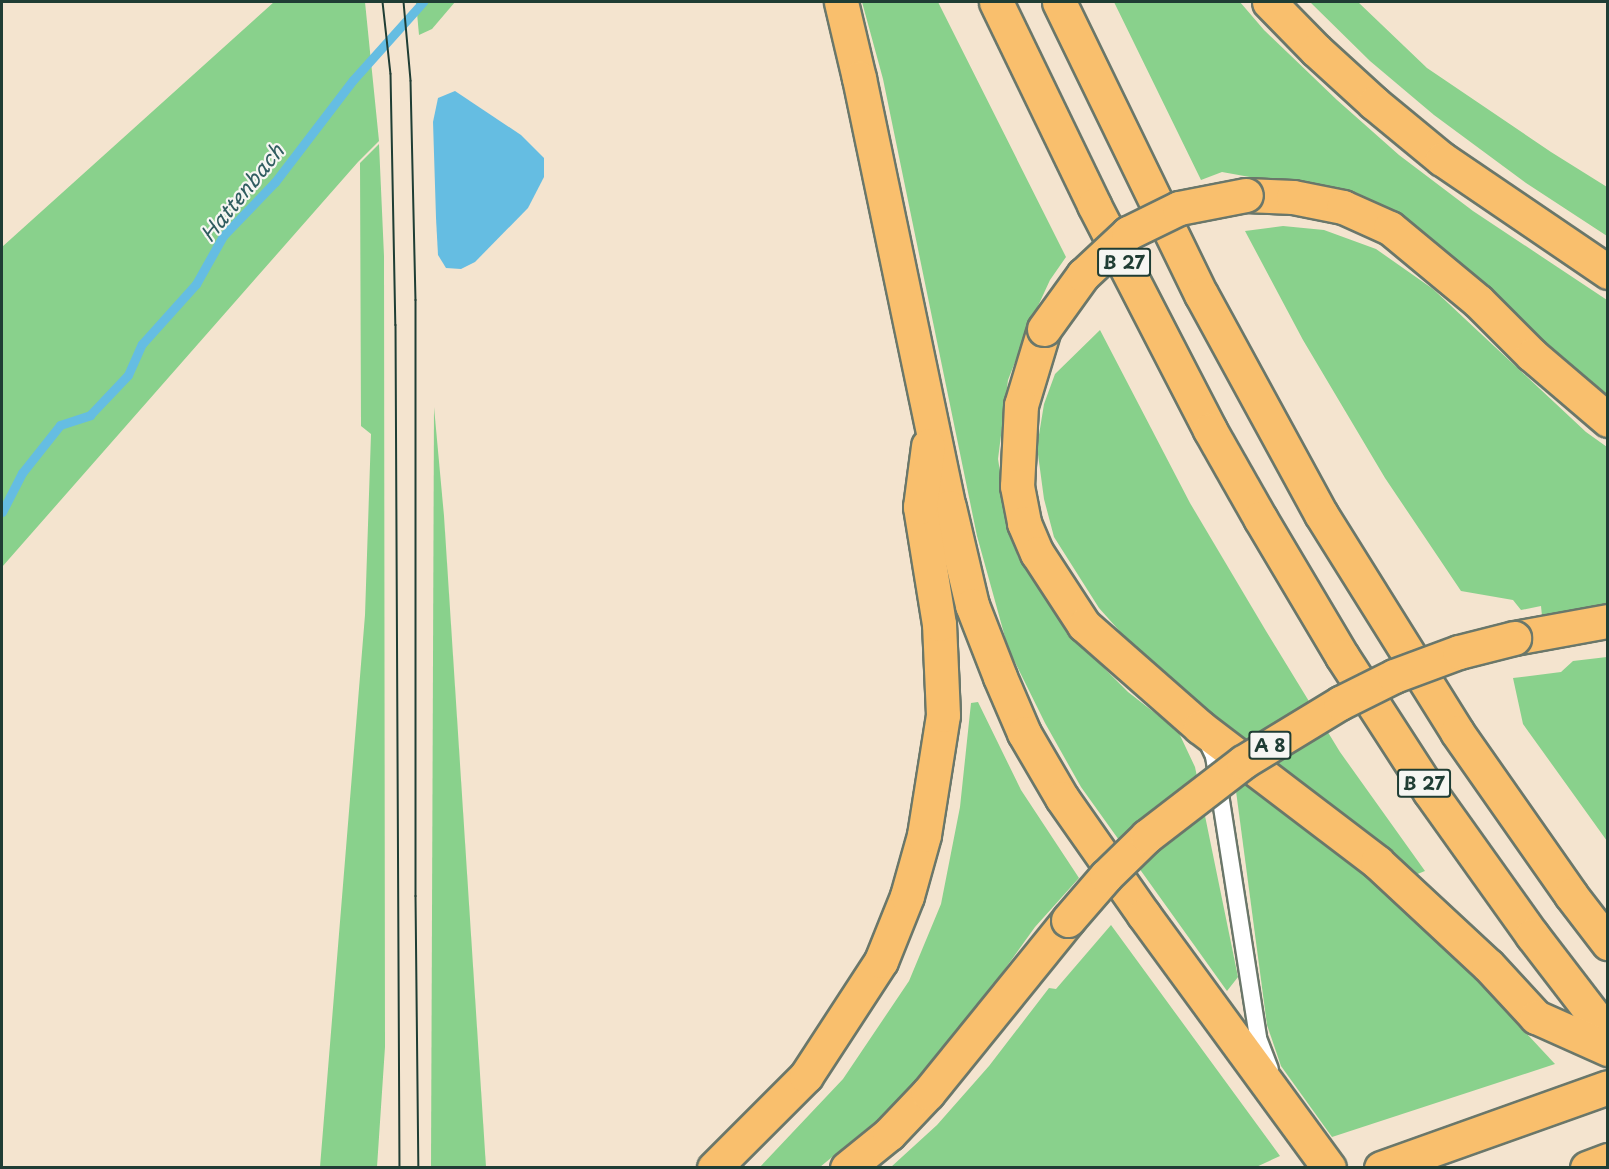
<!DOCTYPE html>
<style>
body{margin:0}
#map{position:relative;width:1609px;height:1169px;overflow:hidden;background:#f4e4cf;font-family:"Playpen Sans",sans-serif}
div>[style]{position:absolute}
.green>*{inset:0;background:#89d18c}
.water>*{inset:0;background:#65bde2}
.stream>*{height:9px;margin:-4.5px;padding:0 4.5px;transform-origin:4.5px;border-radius:4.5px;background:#65bde2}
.roads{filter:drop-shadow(2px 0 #6a776a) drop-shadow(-2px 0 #6a776a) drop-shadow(0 2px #6a776a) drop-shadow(0 -2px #6a776a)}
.lane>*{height:16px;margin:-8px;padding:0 8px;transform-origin:8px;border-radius:8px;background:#fff}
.highway>*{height:33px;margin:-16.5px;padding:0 16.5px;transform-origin:16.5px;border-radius:16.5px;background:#f9bf6d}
.tram>*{height:1.5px;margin:-0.75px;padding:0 0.75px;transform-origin:0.75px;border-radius:0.75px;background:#1f3d34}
.bridges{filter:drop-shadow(2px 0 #6a776a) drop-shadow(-2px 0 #6a776a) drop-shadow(0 2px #6a776a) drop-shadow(0 -2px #6a776a)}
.highway-bridge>*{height:33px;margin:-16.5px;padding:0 16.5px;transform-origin:16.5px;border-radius:16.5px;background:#f9bf6d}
span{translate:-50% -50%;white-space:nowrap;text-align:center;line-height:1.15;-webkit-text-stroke:4.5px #f6f6f2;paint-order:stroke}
.shield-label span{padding:2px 4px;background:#f6f6f2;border:2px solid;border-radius:4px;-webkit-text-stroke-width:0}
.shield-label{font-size:18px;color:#1f3d34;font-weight:700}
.water-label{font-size:21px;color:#305d60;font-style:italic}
.frame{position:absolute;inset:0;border:3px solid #1f3d34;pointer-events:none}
</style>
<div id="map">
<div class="green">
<div style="clip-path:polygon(274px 2px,365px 2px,379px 141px,358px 162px,2px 567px,2px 247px)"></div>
<div style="clip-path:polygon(416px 2px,455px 2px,432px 29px,419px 35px)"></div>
<div style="clip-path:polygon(862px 2px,938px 2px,1066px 257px,1050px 280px,1032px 319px,1008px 380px,998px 459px,1006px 509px,1018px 557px,1074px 638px,1128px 692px,1178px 731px,1195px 767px,1238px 977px,1227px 991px,1081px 787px,1045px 723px,1008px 648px,977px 536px,883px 79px)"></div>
<div style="clip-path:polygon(1114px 2px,1240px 2px,1264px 30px,1337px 100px,1399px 155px,1473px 211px,1607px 300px,1607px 399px,1460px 263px,1403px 223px,1299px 186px,1222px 172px,1201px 180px)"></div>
<div style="clip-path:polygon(1310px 2px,1358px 2px,1427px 68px,1551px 152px,1607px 187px,1607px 236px,1526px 183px,1434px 115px,1370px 61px)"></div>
<div style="clip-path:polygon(379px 144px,384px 256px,385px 1047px,377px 1167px,320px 1167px,365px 615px,371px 434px,361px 426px,360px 163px)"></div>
<div style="clip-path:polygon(1283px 226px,1324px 230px,1376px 249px,1433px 289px,1586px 432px,1607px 447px,1607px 604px,1542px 616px,1541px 606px,1521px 610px,1513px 600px,1461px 591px,1385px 478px,1303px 340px,1245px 231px)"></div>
<div style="clip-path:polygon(1100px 330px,1190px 503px,1266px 631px,1340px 752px,1425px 871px,1415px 875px,1313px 792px,1225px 729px,1149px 664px,1099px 608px,1054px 537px,1044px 499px,1037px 447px,1044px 404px,1055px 374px)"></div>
<div style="clip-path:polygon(434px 407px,444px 516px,486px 1167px,431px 1167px)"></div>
<div style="clip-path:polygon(1607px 657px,1608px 657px,1607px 841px,1523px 724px,1513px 678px,1561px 672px,1573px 661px)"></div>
<div style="clip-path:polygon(978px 702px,1021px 790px,1079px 878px,1035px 927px,954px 1040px,893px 1107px,820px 1167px,759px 1168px,843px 1079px,909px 981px,941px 904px,960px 807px,971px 703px)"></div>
<div style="clip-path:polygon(1234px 776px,1415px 914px,1555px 1064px,1332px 1137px,1281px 1066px,1267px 1025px)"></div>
<div style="clip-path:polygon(1111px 925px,1280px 1156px,1254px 1168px,891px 1167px,937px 1125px,989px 1066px,1049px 988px,1056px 989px)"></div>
</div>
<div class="water">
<div style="clip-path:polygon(455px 91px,521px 135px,544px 158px,544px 177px,528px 208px,475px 262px,461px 269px,446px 268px,438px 255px,436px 218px,433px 122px,438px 98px)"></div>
</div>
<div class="stream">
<div style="left:2px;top:512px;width:44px;rotate:-62.9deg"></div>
<div style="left:22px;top:473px;width:61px;rotate:-51.6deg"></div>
<div style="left:60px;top:425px;width:32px;rotate:-18deg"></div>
<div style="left:90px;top:415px;width:55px;rotate:-46.5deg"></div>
<div style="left:128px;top:375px;width:34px;rotate:-66deg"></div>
<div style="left:142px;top:344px;width:81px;rotate:-48deg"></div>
<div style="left:196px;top:284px;width:55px;rotate:-60.6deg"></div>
<div style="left:223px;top:236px;width:75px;rotate:-46.1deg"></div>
<div style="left:275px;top:182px;width:128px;rotate:-52.6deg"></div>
<div style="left:353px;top:80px;width:105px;rotate:-48.1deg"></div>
</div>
<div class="roads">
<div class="lane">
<div style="left:1206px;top:739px;width:19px;rotate:65deg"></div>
<div style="left:1214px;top:756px;width:285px;rotate:81.1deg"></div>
<div style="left:1258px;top:1038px;width:33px;rotate:69deg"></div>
</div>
<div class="highway">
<div style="left:841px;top:2px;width:78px;rotate:76.7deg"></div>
<div style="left:859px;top:78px;width:438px;rotate:78.2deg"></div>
<div style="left:949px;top:507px;width:101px;rotate:76.8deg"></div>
<div style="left:972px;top:605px;width:77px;rotate:68.7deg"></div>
<div style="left:1000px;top:677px;width:61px;rotate:66.8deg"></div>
<div style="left:1024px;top:733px;width:75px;rotate:59.7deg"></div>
<div style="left:1062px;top:798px;width:143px;rotate:55deg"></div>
<div style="left:1144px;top:915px;width:313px;rotate:53.8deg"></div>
<div style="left:996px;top:2px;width:225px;rotate:64.2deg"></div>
<div style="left:1094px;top:205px;width:253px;rotate:62.7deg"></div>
<div style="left:1210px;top:430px;width:101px;rotate:60.4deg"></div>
<div style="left:1260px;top:518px;width:161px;rotate:59.3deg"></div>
<div style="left:1342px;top:656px;width:162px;rotate:57.1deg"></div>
<div style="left:1430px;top:792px;width:176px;rotate:54.5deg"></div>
<div style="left:1532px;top:935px;width:125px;rotate:52.5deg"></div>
<div style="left:1059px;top:2px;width:325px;rotate:64.1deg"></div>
<div style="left:1201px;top:294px;width:251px;rotate:61.4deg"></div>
<div style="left:1321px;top:514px;width:257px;rotate:58deg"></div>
<div style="left:1457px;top:732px;width:199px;rotate:55deg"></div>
<div style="left:1571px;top:895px;width:61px;rotate:52.4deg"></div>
<div style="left:1269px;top:2px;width:67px;rotate:45.6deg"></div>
<div style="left:1316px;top:50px;width:79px;rotate:42.4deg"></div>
<div style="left:1374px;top:103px;width:88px;rotate:39.5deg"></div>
<div style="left:1442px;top:159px;width:201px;rotate:34.2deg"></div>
<div style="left:1246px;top:195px;width:47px;rotate:2.4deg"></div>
<div style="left:1293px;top:197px;width:51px;rotate:11.3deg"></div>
<div style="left:1343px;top:207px;width:51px;rotate:24.1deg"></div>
<div style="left:1390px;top:228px;width:114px;rotate:39.7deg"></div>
<div style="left:1478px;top:301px;width:76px;rotate:45deg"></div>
<div style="left:1532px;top:355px;width:100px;rotate:40.5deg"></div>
<div style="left:1044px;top:329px;width:79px;rotate:106.8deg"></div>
<div style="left:1021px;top:405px;width:81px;rotate:92.8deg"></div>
<div style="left:1017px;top:486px;width:38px;rotate:79deg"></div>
<div style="left:1024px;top:523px;width:33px;rotate:67deg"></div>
<div style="left:1037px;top:553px;width:86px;rotate:56.9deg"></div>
<div style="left:1084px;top:625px;width:154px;rotate:41.3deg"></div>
<div style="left:1200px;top:727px;width:223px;rotate:37.3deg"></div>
<div style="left:1377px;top:862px;width:151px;rotate:42.9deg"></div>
<div style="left:1488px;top:965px;width:71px;rotate:47.3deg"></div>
<div style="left:1536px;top:1017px;width:79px;rotate:24deg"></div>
<div style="left:1514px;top:638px;width:96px;rotate:-10.3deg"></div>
<div style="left:714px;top:1168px;width:130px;rotate:-45deg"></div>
<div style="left:806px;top:1076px;width:137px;rotate:-56.9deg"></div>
<div style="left:881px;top:961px;width:70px;rotate:-68.2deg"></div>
<div style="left:907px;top:896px;width:63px;rotate:-74.4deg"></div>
<div style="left:924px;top:835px;width:121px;rotate:-81deg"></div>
<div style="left:943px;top:715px;width:91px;rotate:-92.5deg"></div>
<div style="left:939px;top:624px;width:119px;rotate:-99.2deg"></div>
<div style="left:920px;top:507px;width:62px;rotate:-82.5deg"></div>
<div style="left:847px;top:1168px;width:54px;rotate:-39deg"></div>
<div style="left:889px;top:1134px;width:57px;rotate:-46.4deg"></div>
<div style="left:928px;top:1093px;width:223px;rotate:-51deg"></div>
<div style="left:1381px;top:1168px;width:241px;rotate:-19.6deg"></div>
<div style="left:1587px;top:1168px;width:22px;rotate:-21deg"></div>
</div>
</div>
<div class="tram">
<div style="left:383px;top:2px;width:72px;rotate:83.7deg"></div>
<div style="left:391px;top:74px;width:251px;rotate:88.9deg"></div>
<div style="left:396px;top:325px;width:843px;rotate:89.73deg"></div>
<div style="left:404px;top:2px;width:79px;rotate:84.9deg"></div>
<div style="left:411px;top:81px;width:219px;rotate:88.7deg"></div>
<div style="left:416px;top:300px;width:596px;rotate:90deg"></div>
<div style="left:416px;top:896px;width:272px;rotate:89.4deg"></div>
</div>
<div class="bridges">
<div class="highway-bridge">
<div style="left:1044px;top:329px;width:67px;rotate:-54.2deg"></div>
<div style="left:1083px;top:275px;width:62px;rotate:-43deg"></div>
<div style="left:1128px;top:233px;width:57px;rotate:-26.1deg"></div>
<div style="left:1179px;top:208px;width:68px;rotate:-11deg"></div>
<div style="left:1068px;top:920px;width:58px;rotate:-49.2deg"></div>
<div style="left:1106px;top:876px;width:57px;rotate:-44.3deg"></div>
<div style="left:1147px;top:836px;width:121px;rotate:-37.6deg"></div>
<div style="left:1243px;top:762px;width:114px;rotate:-31.3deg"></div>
<div style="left:1340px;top:703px;width:60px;rotate:-26.6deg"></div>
<div style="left:1394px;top:676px;width:69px;rotate:-20.3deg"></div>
<div style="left:1459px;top:652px;width:57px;rotate:-14.3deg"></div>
</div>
</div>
<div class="shield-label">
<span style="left:1124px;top:262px">B 27</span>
<span style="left:1270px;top:745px">A 8</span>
<span style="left:1424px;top:783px">B 27</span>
</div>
<div class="water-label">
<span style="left:241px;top:192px;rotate:-51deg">Hattenbach</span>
</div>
<div class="frame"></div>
</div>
